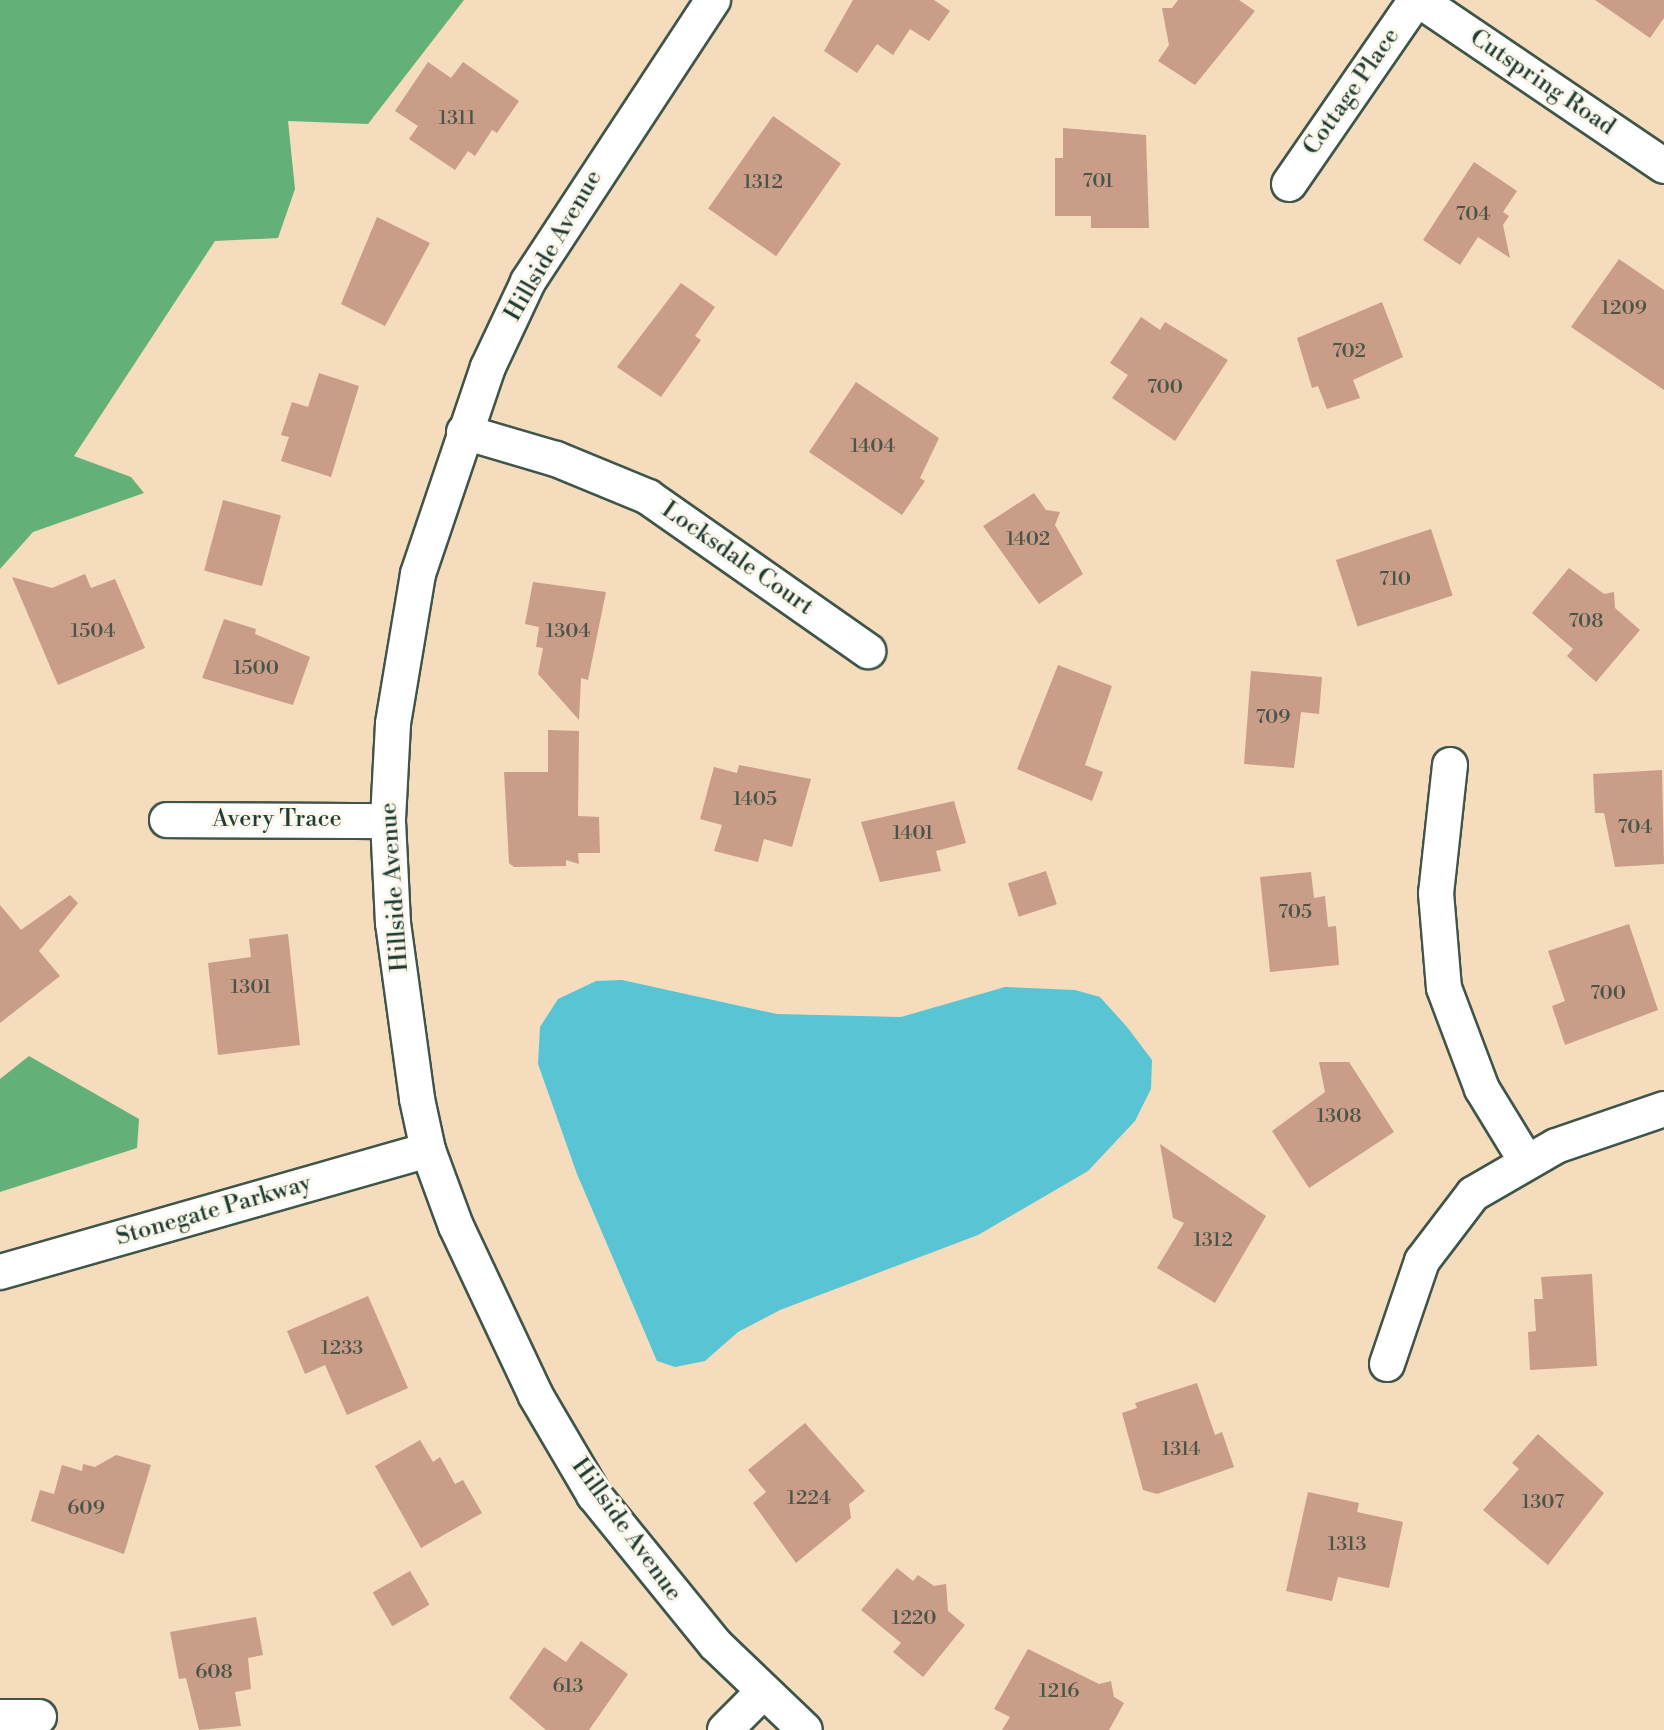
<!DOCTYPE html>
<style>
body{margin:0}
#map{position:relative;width:1664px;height:1730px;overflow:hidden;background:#f4dcbd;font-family:"Libre Bodoni",serif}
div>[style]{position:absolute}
.forest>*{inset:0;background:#63b079}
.water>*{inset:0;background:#59c4d3}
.building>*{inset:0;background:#c99d88;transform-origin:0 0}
.roads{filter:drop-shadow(2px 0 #3f5549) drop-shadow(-2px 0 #3f5549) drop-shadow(0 2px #3f5549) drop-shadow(0 -2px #3f5549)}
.minor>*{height:34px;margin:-17px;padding:0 17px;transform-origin:17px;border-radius:17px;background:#fff}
span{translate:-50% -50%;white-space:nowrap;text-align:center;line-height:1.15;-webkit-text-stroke:6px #fbf7ec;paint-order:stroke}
.number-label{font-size:20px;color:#4a5549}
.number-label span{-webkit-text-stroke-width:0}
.street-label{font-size:24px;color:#1f3d34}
</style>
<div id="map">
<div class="forest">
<div style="clip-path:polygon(0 0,464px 0,368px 124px,288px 121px,295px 189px,278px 238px,215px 241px,74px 456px,131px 477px,144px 493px,33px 532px,0 569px)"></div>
<div style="clip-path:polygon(29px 1056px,139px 1119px,137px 1148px,0 1192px,0 1079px)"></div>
</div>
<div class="water">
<div style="clip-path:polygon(622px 980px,777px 1014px,901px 1017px,1005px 987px,1075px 990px,1100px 997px,1127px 1027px,1152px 1060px,1151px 1089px,1135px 1121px,1088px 1171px,978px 1235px,780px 1310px,738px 1332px,705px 1361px,675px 1367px,657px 1361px,577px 1174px,538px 1064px,540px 1027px,558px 999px,596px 981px)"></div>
</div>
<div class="building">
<div style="clip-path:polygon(853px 0,934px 0,950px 11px,929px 41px,910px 29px,893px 55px,877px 44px,857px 73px,824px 51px)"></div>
<div style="clip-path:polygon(1178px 0,1239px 0,1255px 11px,1195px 85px,1158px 61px,1169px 45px,1162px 8px,1172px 8px)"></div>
<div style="clip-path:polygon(1595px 0,1664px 0,1664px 18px,1650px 38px)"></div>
<div style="clip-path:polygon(428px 62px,451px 78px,463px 62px,519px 101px,497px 133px,492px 130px,475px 156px,468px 151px,455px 170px,409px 139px,418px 126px,395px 111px)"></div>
<div style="left:773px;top:116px;width:83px;height:113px;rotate:35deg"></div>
<div style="clip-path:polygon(1063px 128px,1146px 135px,1149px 228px,1091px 228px,1091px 216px,1055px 216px,1055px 158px,1063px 158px)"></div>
<div style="clip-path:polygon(1474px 162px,1517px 191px,1503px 212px,1509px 216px,1503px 225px,1510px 258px,1478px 237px,1460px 265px,1423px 240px)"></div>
<div style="clip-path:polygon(377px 217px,430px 243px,385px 326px,341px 304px)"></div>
<div style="clip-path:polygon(1619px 259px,1664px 290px,1664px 390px,1571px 327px)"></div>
<div style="clip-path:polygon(681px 283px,715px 307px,695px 336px,701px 340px,661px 397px,617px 367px)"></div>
<div style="clip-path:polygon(1382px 302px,1403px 357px,1353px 380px,1360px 398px,1327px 409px,1318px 386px,1312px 388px,1297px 338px)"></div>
<div style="clip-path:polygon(1141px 317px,1160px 330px,1165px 322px,1228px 360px,1175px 441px,1112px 398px,1128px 375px,1110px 363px)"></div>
<div style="clip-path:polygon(319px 373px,359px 386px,331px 477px,281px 461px,289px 437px,281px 435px,292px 402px,308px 407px)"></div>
<div style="clip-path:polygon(856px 382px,939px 438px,920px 478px,925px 481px,902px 515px,809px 452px)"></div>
<div style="clip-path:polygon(1034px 493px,1046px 510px,1060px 512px,1055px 525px,1083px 574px,1039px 604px,983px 526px)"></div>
<div style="left:223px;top:500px;width:60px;height:73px;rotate:15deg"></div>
<div style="left:1431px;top:529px;width:70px;height:100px;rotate:72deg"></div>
<div style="clip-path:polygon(1569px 568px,1604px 594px,1614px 592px,1615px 608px,1640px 630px,1596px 682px,1567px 656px,1573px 649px,1532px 613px)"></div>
<div style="clip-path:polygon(85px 574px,91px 588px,115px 579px,145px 648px,58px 685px,12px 577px,52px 588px)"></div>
<div style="clip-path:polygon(533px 582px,606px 592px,588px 680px,581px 678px,579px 720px,538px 674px,543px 648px,536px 647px,539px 627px,525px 624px)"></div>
<div style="clip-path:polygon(224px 619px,256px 629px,255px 634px,310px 657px,293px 705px,202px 678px)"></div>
<div style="clip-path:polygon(1058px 665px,1112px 686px,1085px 765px,1103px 772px,1092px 801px,1017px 769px)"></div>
<div style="clip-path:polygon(1251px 671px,1322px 677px,1319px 714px,1301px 712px,1294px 768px,1244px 764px)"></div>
<div style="clip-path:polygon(548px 730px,579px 731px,578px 816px,599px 817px,600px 853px,578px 853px,579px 864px,566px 860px,566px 866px,514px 867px,509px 863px,504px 772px,548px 772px)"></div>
<div style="clip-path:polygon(739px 765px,811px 779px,792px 847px,764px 839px,758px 862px,714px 851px,722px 825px,700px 819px,714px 767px,737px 773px)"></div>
<div style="clip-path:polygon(1662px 770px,1664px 864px,1615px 867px,1604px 813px,1595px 813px,1593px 774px)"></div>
<div style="clip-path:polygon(954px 801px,966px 843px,936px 851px,941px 871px,880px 882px,861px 822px)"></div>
<div style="left:1046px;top:871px;width:35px;height:40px;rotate:72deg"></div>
<div style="clip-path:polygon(1311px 872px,1314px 898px,1325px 896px,1328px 927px,1336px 926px,1339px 965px,1270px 972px,1260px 877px)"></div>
<div style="clip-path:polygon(70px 895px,78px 903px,39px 951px,60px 976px,0 1023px,0 905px,21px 930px)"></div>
<div style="clip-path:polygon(1629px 924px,1658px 1010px,1565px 1045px,1552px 1006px,1565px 1001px,1548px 951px)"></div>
<div style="clip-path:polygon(288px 934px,300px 1045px,218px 1055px,208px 963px,251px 957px,249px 939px)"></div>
<div style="clip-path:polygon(1319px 1062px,1349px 1062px,1394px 1132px,1309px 1188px,1272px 1131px,1325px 1092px)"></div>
<div style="clip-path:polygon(1160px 1144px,1266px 1216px,1215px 1303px,1157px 1268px,1184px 1223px,1173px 1218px)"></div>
<div style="clip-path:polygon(1592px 1274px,1597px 1366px,1530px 1370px,1528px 1332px,1536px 1331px,1534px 1299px,1543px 1299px,1541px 1277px)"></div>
<div style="clip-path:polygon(368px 1296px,408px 1388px,347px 1415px,325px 1365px,305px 1374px,287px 1331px)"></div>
<div style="clip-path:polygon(1197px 1383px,1215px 1435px,1222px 1432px,1234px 1467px,1157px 1494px,1143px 1490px,1122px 1413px,1137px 1408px,1135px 1403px)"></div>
<div style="clip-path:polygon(805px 1423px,865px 1491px,849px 1504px,851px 1518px,796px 1563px,753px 1503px,766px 1492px,748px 1470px)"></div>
<div style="clip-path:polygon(1538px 1434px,1604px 1493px,1548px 1565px,1483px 1510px,1519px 1469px,1512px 1463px)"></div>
<div style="clip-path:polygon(420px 1440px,433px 1462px,440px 1457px,455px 1484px,463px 1480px,482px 1513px,421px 1548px,375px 1466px)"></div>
<div style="clip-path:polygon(116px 1455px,151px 1465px,124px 1554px,31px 1521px,40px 1490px,54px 1494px,62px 1465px,82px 1471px,83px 1464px,95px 1467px)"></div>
<div style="clip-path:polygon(1308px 1492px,1359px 1503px,1357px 1512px,1403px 1522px,1389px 1588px,1338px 1577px,1332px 1601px,1286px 1591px)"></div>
<div style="clip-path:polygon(897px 1568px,913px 1581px,918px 1575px,934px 1586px,946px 1584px,948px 1611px,965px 1625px,923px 1677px,893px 1652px,901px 1643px,861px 1610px)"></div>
<div style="left:410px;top:1571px;width:39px;height:43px;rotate:60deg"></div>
<div style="clip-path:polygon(256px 1617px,263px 1655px,248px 1658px,251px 1689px,235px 1692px,241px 1726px,199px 1730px,186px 1678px,179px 1679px,170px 1632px)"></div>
<div style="clip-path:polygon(581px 1641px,628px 1674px,589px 1730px,546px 1730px,509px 1698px,544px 1647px,566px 1662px)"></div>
<div style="clip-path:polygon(1028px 1649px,1099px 1684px,1111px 1681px,1114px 1697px,1124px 1703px,1109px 1730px,1002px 1730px,1010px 1717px,994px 1709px)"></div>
</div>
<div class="roads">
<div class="minor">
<div style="left:713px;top:0;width:337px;rotate:123.3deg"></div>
<div style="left:528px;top:282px;width:94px;rotate:115.2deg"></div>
<div style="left:488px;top:367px;width:219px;rotate:108.7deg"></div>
<div style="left:418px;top:574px;width:152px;rotate:99.5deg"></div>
<div style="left:393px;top:724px;width:97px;rotate:93deg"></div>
<div style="left:388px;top:821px;width:102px;rotate:87.2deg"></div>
<div style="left:393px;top:923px;width:178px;rotate:82.2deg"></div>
<div style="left:417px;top:1099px;width:52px;rotate:77.8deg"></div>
<div style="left:428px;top:1150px;width:81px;rotate:69.8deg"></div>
<div style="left:456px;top:1226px;width:188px;rotate:64.8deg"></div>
<div style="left:536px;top:1396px;width:115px;rotate:59.6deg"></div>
<div style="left:594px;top:1495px;width:192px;rotate:50.9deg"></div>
<div style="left:715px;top:1644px;width:124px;rotate:43.7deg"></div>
<div style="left:1419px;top:0;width:296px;rotate:34.1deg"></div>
<div style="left:1289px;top:184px;width:224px;rotate:-55.4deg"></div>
<div style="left:464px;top:432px;width:96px;rotate:16.4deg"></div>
<div style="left:556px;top:459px;width:100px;rotate:22.4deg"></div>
<div style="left:648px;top:497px;width:269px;rotate:35deg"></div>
<div style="left:1450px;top:765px;width:129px;rotate:96.2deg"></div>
<div style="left:1436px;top:893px;width:95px;rotate:85.2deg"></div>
<div style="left:1444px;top:988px;width:108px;rotate:69.4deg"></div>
<div style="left:1482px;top:1089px;width:84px;rotate:58.6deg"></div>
<div style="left:167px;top:820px;width:221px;rotate:0.3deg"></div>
<div style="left:0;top:1272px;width:445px;rotate:-15.9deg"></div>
<div style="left:1387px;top:1364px;width:109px;rotate:-71.2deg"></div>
<div style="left:1422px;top:1261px;width:84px;rotate:-52.7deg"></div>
<div style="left:1473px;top:1194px;width:96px;rotate:-30deg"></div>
<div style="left:1556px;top:1146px;width:114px;rotate:-18.9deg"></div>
<div style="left:0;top:1717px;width:39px"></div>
<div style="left:725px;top:1730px;width:54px;rotate:-45deg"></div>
</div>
</div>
<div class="number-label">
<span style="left:457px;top:118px">1311</span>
<span style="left:1098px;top:181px">701</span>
<span style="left:763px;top:182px">1312</span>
<span style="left:1473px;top:214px">704</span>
<span style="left:1624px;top:308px">1209</span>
<span style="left:1349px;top:351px">702</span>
<span style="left:1165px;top:387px">700</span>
<span style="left:873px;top:446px">1404</span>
<span style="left:1028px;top:539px">1402</span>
<span style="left:1395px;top:579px">710</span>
<span style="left:1586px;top:621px">708</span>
<span style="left:93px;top:631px">1504</span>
<span style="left:568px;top:631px">1304</span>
<span style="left:256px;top:668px">1500</span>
<span style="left:1273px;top:717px">709</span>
<span style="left:755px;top:799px">1405</span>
<span style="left:1635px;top:827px">704</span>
<span style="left:913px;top:833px">1401</span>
<span style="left:1295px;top:912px">705</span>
<span style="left:251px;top:987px">1301</span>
<span style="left:1608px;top:993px">700</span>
<span style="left:1339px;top:1116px">1308</span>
<span style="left:1213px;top:1240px">1312</span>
<span style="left:342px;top:1348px">1233</span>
<span style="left:1181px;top:1449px">1314</span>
<span style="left:809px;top:1498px">1224</span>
<span style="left:1543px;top:1502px">1307</span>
<span style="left:86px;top:1508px">609</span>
<span style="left:1347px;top:1544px">1313</span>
<span style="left:914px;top:1618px">1220</span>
<span style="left:214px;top:1672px">608</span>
<span style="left:568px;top:1686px">613</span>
<span style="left:1059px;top:1691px">1216</span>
</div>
<div class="street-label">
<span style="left:1542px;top:83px;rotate:34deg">Cutspring Road</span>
<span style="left:1352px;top:92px;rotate:-55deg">Cottage Place</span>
<span style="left:554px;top:246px;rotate:-60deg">Hillside Avenue</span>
<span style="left:737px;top:559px;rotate:35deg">Locksdale Court</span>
<span style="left:277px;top:820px">Avery Trace</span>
<span style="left:395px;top:887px;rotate:-94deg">Hillside Avenue</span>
<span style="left:214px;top:1211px;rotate:-16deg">Stonegate Parkway</span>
<span style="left:626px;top:1530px;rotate:54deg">Hillside Avenue</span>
</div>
</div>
